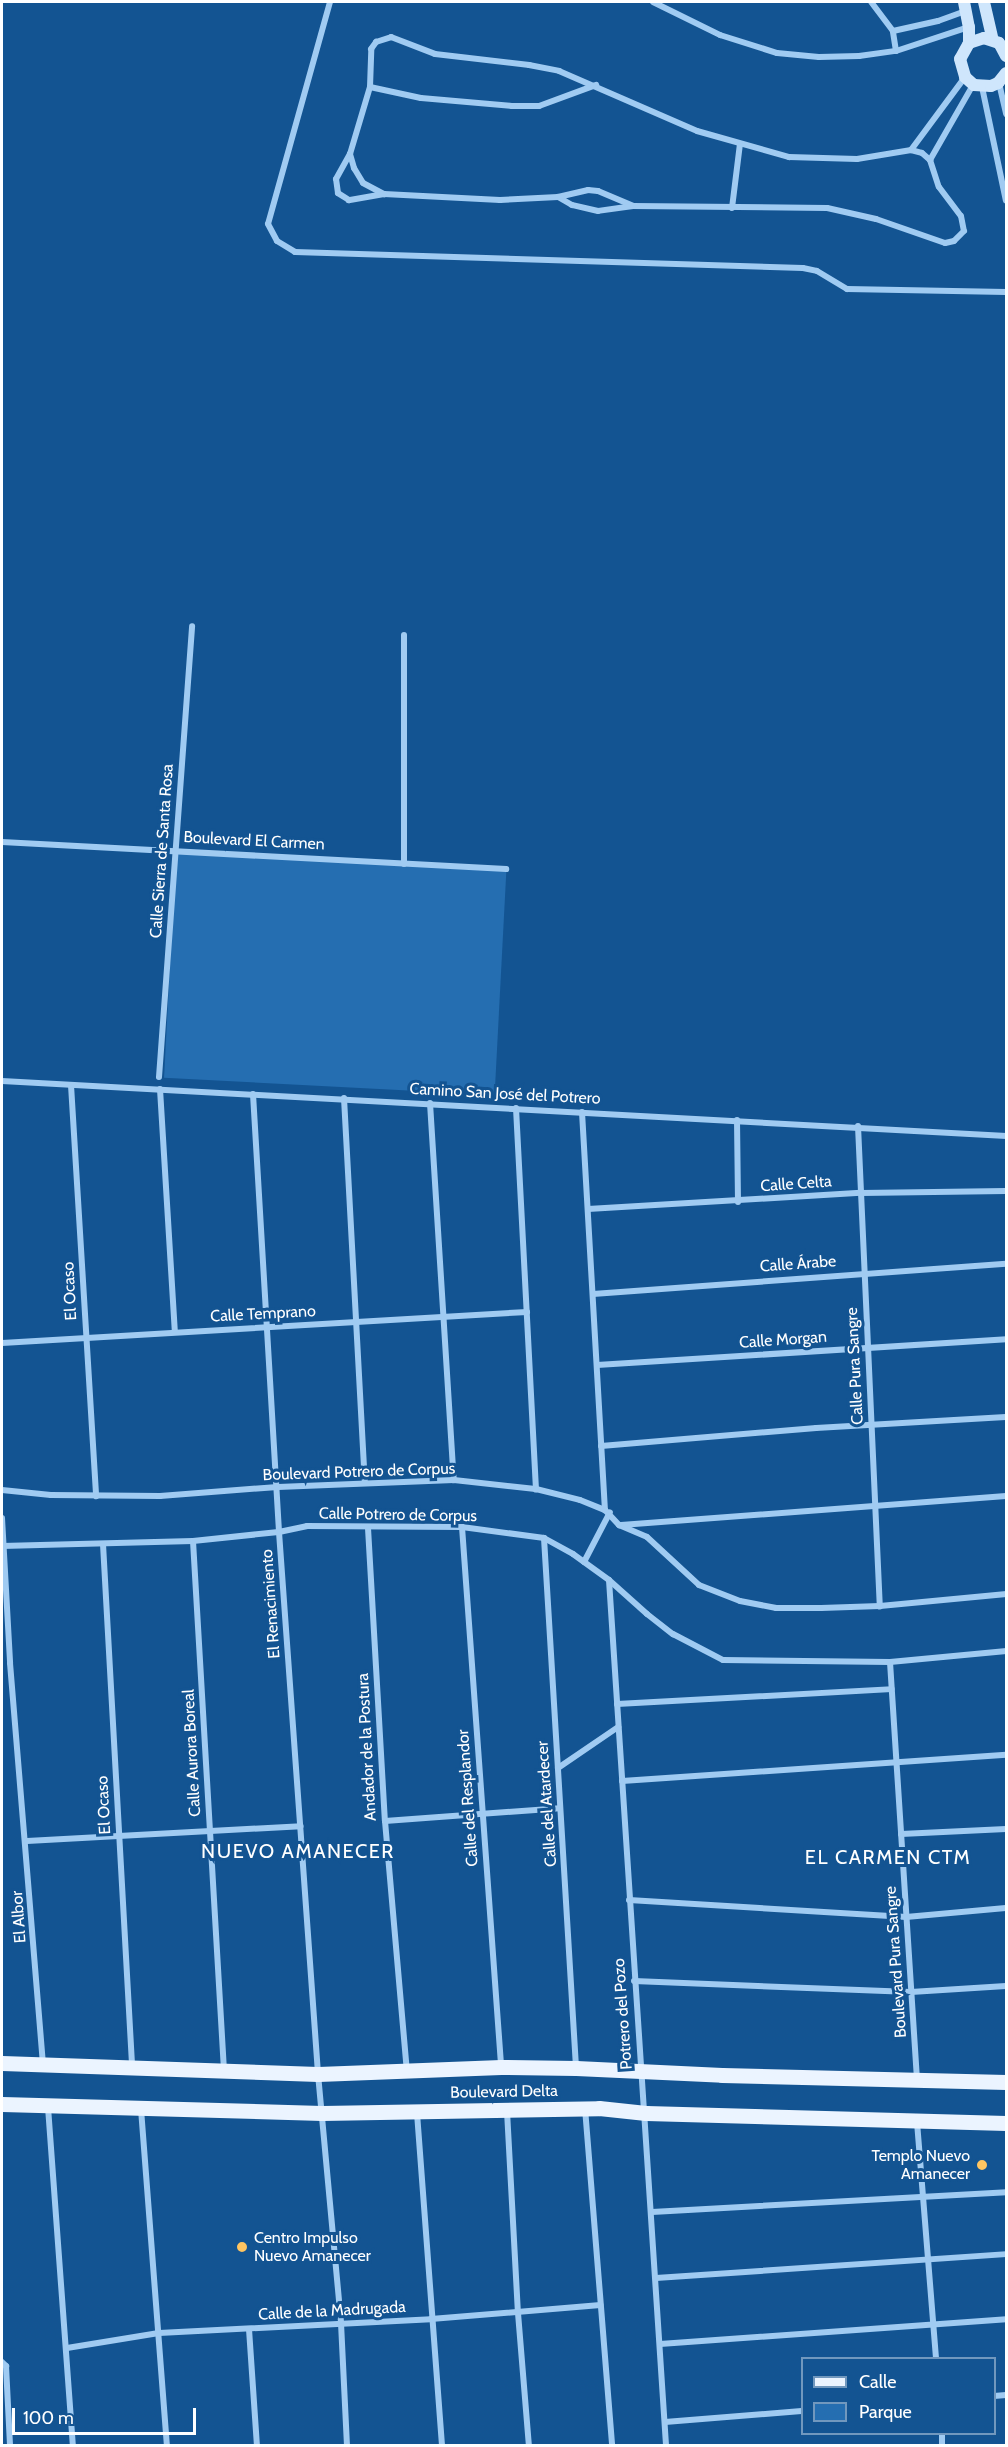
<!DOCTYPE html>
<meta charset="utf-8">
<style>
body{margin:0}
#map{position:relative;width:1008px;height:2447px;overflow:hidden;background:#135492;font-family:Cabin,sans-serif}
div>[style]{position:absolute}
.green>*{inset:0;background:#256eb1;transform-origin:0 0}
.street>*{height:6px;margin:-3px;padding:0 3px;transform-origin:3px;border-radius:3px;background:#a0cbf2}
.secondary>*{height:12px;margin:-6px;padding:0 6px;transform-origin:6px;border-radius:6px;background:#cfe6fc}
.primary>*{height:15px;margin:-7.5px;padding:0 7.5px;transform-origin:7.5px;border-radius:7.5px;background:#ebf4ff}
.dots>*{width:16px;height:16px;translate:-50% -50%;box-sizing:border-box;border:3px solid #135492;border-radius:50%}
span{translate:-50% -50%;white-space:nowrap;text-align:center;line-height:1.15;-webkit-text-stroke:6px #135492;paint-order:stroke}
.street-label{font-size:16px;color:#fff}
.poi-label{font-size:16px;color:#fff}
.right{translate:-100% -50%;text-align:right}
.left{translate:0 -50%;text-align:left}
.quarter-label{font-size:20px;color:#fff;letter-spacing:1.5px}
.frame{position:absolute;inset:0;border:3px solid #fff;pointer-events:none}
.legend{position:absolute;left:801px;top:2357px;width:195px;height:78px;box-sizing:border-box;background:#135492;border:2px solid #7198be;margin:0;padding:8px 10px;list-style:none;font-size:18px;color:#fff}
.legend li{display:flex;align-items:center;gap:12px;height:30px}
.legend b{width:30px;border:2px solid #7198be}
.scale{position:absolute;left:12px;top:2408px;width:184px;height:27px;box-sizing:border-box;border:3px solid #fff;border-top:0;padding-left:8px;font-size:18px;line-height:21px;white-space:nowrap;color:#fff;-webkit-text-stroke:4px #135492;paint-order:stroke}
</style>
<div id="map">
<div class="green">
<div style="left:176px;top:850px;width:331px;height:228px;rotate:3deg"></div>
</div>
<div class="street">
<div style="left:330px;top:2px;width:230px;rotate:105.6deg"></div>
<div style="left:268px;top:224px;width:19px;rotate:62deg"></div>
<div style="left:277px;top:241px;width:21px;rotate:31deg"></div>
<div style="left:295px;top:252px;width:508px;rotate:1.8deg"></div>
<div style="left:803px;top:268px;width:14px;rotate:12deg"></div>
<div style="left:817px;top:271px;width:35px;rotate:31deg"></div>
<div style="left:847px;top:289px;width:159px;rotate:1.1deg"></div>
<div style="left:653px;top:2px;width:75px;rotate:26.2deg"></div>
<div style="left:720px;top:35px;width:60px;rotate:17.5deg"></div>
<div style="left:777px;top:53px;width:42px;rotate:5.4deg"></div>
<div style="left:819px;top:57px;width:40px;rotate:-1.4deg"></div>
<div style="left:859px;top:56px;width:37px;rotate:-8deg"></div>
<div style="left:896px;top:51px;width:20px;rotate:-99deg"></div>
<div style="left:893px;top:31px;width:36px;rotate:-127deg"></div>
<div style="left:893px;top:31px;width:46px;rotate:-12.5deg"></div>
<div style="left:938px;top:21px;width:30px;rotate:-20deg"></div>
<div style="left:391px;top:37px;width:47px;rotate:21.1deg"></div>
<div style="left:435px;top:54px;width:95px;rotate:6.7deg"></div>
<div style="left:529px;top:65px;width:31px;rotate:11deg"></div>
<div style="left:559px;top:71px;width:150px;rotate:23.5deg"></div>
<div style="left:697px;top:131px;width:96px;rotate:15.8deg"></div>
<div style="left:789px;top:157px;width:68px;rotate:1.7deg"></div>
<div style="left:857px;top:159px;width:55px;rotate:-9.5deg"></div>
<div style="left:911px;top:150px;width:11px;rotate:15deg"></div>
<div style="left:922px;top:153px;width:11px;rotate:41deg"></div>
<div style="left:930px;top:160px;width:28px;rotate:72deg"></div>
<div style="left:939px;top:187px;width:36px;rotate:53deg"></div>
<div style="left:961px;top:216px;width:15px;rotate:79deg"></div>
<div style="left:964px;top:231px;width:14px;rotate:135deg"></div>
<div style="left:954px;top:241px;width:9px;rotate:167deg"></div>
<div style="left:945px;top:243px;width:73px;rotate:-160.8deg"></div>
<div style="left:876px;top:219px;width:50px;rotate:-167.3deg"></div>
<div style="left:827px;top:208px;width:194px;rotate:-179.4deg"></div>
<div style="left:633px;top:206px;width:35px;rotate:172deg"></div>
<div style="left:598px;top:211px;width:27px;rotate:-167deg"></div>
<div style="left:572px;top:205px;width:16px;rotate:-150deg"></div>
<div style="left:558px;top:197px;width:58px;rotate:177deg"></div>
<div style="left:500px;top:200px;width:116px;rotate:-177deg"></div>
<div style="left:384px;top:194px;width:36px;rotate:170deg"></div>
<div style="left:349px;top:200px;width:13px;rotate:-148deg"></div>
<div style="left:338px;top:193px;width:14px;rotate:-98deg"></div>
<div style="left:336px;top:179px;width:29px;rotate:-61deg"></div>
<div style="left:350px;top:154px;width:70px;rotate:-73.4deg"></div>
<div style="left:370px;top:87px;width:38px;rotate:-88deg"></div>
<div style="left:371px;top:49px;width:9px;rotate:-54deg"></div>
<div style="left:376px;top:42px;width:16px;rotate:-18deg"></div>
<div style="left:896px;top:51px;width:77px;rotate:-18.2deg"></div>
<div style="left:999px;top:83px;width:32px;rotate:77deg"></div>
<div style="left:370px;top:87px;width:52px;rotate:12.2deg"></div>
<div style="left:421px;top:98px;width:91px;rotate:5deg"></div>
<div style="left:512px;top:106px;width:27px"></div>
<div style="left:539px;top:106px;width:61px;rotate:-20.2deg"></div>
<div style="left:982px;top:87px;width:116px;rotate:78.1deg"></div>
<div style="left:911px;top:150px;width:91px;rotate:-53.5deg"></div>
<div style="left:350px;top:154px;width:15px;rotate:74deg"></div>
<div style="left:354px;top:168px;width:17px;rotate:59deg"></div>
<div style="left:363px;top:183px;width:24px;rotate:28deg"></div>
<div style="left:930px;top:160px;width:86px;rotate:-60.2deg"></div>
<div style="left:558px;top:197px;width:31px;rotate:-13deg"></div>
<div style="left:588px;top:190px;width:10px;rotate:6deg"></div>
<div style="left:598px;top:191px;width:38px;rotate:23deg"></div>
<div style="left:732px;top:208px;width:64px;rotate:-82.9deg"></div>
<div style="left:404px;top:635px;width:229px;rotate:90deg"></div>
<div style="left:2px;top:842px;width:505px;rotate:3.07deg"></div>
<div style="left:159px;top:1077px;width:452px;rotate:-85.8deg"></div>
<div style="left:2px;top:1081px;width:1006px;rotate:3.14deg"></div>
<div style="left:71px;top:1085px;width:412px;rotate:86.5deg"></div>
<div style="left:160px;top:1089px;width:243px;rotate:86.5deg"></div>
<div style="left:253px;top:1094px;width:439px;rotate:86.6deg"></div>
<div style="left:279px;top:1532px;width:543px;rotate:85.88deg"></div>
<div style="left:318px;top:2074px;width:250px;rotate:84.7deg"></div>
<div style="left:341px;top:2323px;width:123px;rotate:87.2deg"></div>
<div style="left:344px;top:1098px;width:385px;rotate:86.9deg"></div>
<div style="left:430px;top:1103px;width:378px;rotate:86.4deg"></div>
<div style="left:516px;top:1108px;width:382px;rotate:87deg"></div>
<div style="left:582px;top:1112px;width:399px;rotate:86.7deg"></div>
<div style="left:737px;top:1120px;width:82px;rotate:89.3deg"></div>
<div style="left:858px;top:1126px;width:481px;rotate:87.4deg"></div>
<div style="left:588px;top:1209px;width:273px;rotate:-3.4deg"></div>
<div style="left:861px;top:1193px;width:145px;rotate:-0.8deg"></div>
<div style="left:593px;top:1294px;width:414px;rotate:-4.2deg"></div>
<div style="left:2px;top:1343px;width:526px;rotate:-3.38deg"></div>
<div style="left:597px;top:1365px;width:410px;rotate:-3.6deg"></div>
<div style="left:601px;top:1446px;width:216px;rotate:-4.8deg"></div>
<div style="left:816px;top:1428px;width:190px;rotate:-3.3deg"></div>
<div style="left:2px;top:1490px;width:49px;rotate:5.8deg"></div>
<div style="left:51px;top:1495px;width:109px;rotate:0.5deg"></div>
<div style="left:160px;top:1496px;width:118px;rotate:-4.4deg"></div>
<div style="left:278px;top:1487px;width:176px;rotate:-2.3deg"></div>
<div style="left:454px;top:1480px;width:82px;rotate:6.3deg"></div>
<div style="left:536px;top:1489px;width:45px;rotate:14deg"></div>
<div style="left:580px;top:1500px;width:27px;rotate:22deg"></div>
<div style="left:605px;top:1510px;width:21px;rotate:47deg"></div>
<div style="left:619px;top:1525px;width:30px;rotate:23deg"></div>
<div style="left:647px;top:1537px;width:71px;rotate:42.7deg"></div>
<div style="left:699px;top:1585px;width:44px;rotate:21.3deg"></div>
<div style="left:740px;top:1601px;width:37px;rotate:11deg"></div>
<div style="left:776px;top:1608px;width:45px"></div>
<div style="left:821px;top:1608px;width:59px;rotate:-1.9deg"></div>
<div style="left:880px;top:1606px;width:127px;rotate:-5.4deg"></div>
<div style="left:2px;top:1518px;width:145px;rotate:86.8deg"></div>
<div style="left:10px;top:1663px;width:400px;rotate:85.3deg"></div>
<div style="left:621px;top:1525px;width:386px;rotate:-4.3deg"></div>
<div style="left:462px;top:1527px;width:539px;rotate:85.85deg"></div>
<div style="left:368px;top:1528px;width:293px;rotate:86.7deg"></div>
<div style="left:385px;top:1821px;width:251px;rotate:85deg"></div>
<div style="left:544px;top:1538px;width:530px;rotate:86.54deg"></div>
<div style="left:193px;top:1541px;width:530px;rotate:86.65deg"></div>
<div style="left:103px;top:1544px;width:522px;rotate:86.81deg"></div>
<div style="left:2px;top:1546px;width:191px;rotate:-1.5deg"></div>
<div style="left:193px;top:1541px;width:86px;rotate:-6deg"></div>
<div style="left:279px;top:1532px;width:29px;rotate:-12deg"></div>
<div style="left:307px;top:1526px;width:155px;rotate:0.4deg"></div>
<div style="left:462px;top:1527px;width:83px;rotate:7.6deg"></div>
<div style="left:544px;top:1538px;width:33px;rotate:29deg"></div>
<div style="left:573px;top:1554px;width:44px;rotate:35.8deg"></div>
<div style="left:609px;top:1580px;width:51px;rotate:41.8deg"></div>
<div style="left:647px;top:1614px;width:33px;rotate:38deg"></div>
<div style="left:673px;top:1634px;width:56px;rotate:27.5deg"></div>
<div style="left:723px;top:1660px;width:167px;rotate:0.7deg"></div>
<div style="left:890px;top:1662px;width:117px;rotate:-5.4deg"></div>
<div style="left:584px;top:1562px;width:56px;rotate:-62.5deg"></div>
<div style="left:609px;top:1580px;width:868px;rotate:86.23deg"></div>
<div style="left:890px;top:1662px;width:418px;rotate:86.3deg"></div>
<div style="left:617px;top:1704px;width:275px;rotate:-3.1deg"></div>
<div style="left:558px;top:1768px;width:73px;rotate:-34.3deg"></div>
<div style="left:622px;top:1781px;width:385px;rotate:-3.9deg"></div>
<div style="left:385px;top:1821px;width:175px;rotate:-4.2deg"></div>
<div style="left:901px;top:1834px;width:105px;rotate:-2.7deg"></div>
<div style="left:27px;top:1841px;width:274px;rotate:-3.1deg"></div>
<div style="left:629px;top:1900px;width:278px;rotate:3.5deg"></div>
<div style="left:906px;top:1917px;width:100px;rotate:-5.1deg"></div>
<div style="left:634px;top:1981px;width:277px;rotate:2.3deg"></div>
<div style="left:911px;top:1992px;width:95px;rotate:-3.6deg"></div>
<div style="left:48px;top:2107px;width:340px;rotate:85.8deg"></div>
<div style="left:585px;top:2108px;width:339px;rotate:85.4deg"></div>
<div style="left:141px;top:2109px;width:338px;rotate:85.6deg"></div>
<div style="left:507px;top:2111px;width:202px;rotate:86.9deg"></div>
<div style="left:518px;top:2313px;width:133px;rotate:85.3deg"></div>
<div style="left:417px;top:2113px;width:334px;rotate:85.7deg"></div>
<div style="left:917px;top:2122px;width:237px;rotate:85.4deg"></div>
<div style="left:652px;top:2212px;width:355px;rotate:-3.2deg"></div>
<div style="left:656px;top:2278px;width:351px;rotate:-3.9deg"></div>
<div style="left:249px;top:2329px;width:117px;rotate:86.1deg"></div>
<div style="left:660px;top:2344px;width:347px;rotate:-4.1deg"></div>
<div style="left:67px;top:2348px;width:93px;rotate:-9.3deg"></div>
<div style="left:159px;top:2333px;width:272px;rotate:-2.9deg"></div>
<div style="left:431px;top:2319px;width:170px;rotate:-4.7deg"></div>
<div style="left:2px;top:2362px;width:6px;rotate:45deg"></div>
<div style="left:6px;top:2366px;width:80px;rotate:87.1deg"></div>
<div style="left:994px;top:2396px;width:12px;rotate:-5deg"></div>
<div style="left:665px;top:2422px;width:137px;rotate:-4.6deg"></div>
<div style="left:942px;top:2434px;width:12px;rotate:90deg"></div>
</div>
<div class="secondary">
<div style="left:964px;top:2px;width:25px;rotate:79deg"></div>
<div style="left:969px;top:27px;width:16px;rotate:90deg"></div>
<div style="left:984px;top:2px;width:39px;rotate:77deg"></div>
<div style="left:1006px;top:56px;width:15px;rotate:-118deg"></div>
<div style="left:999px;top:43px;width:16px;rotate:-162deg"></div>
<div style="left:984px;top:38px;width:16px;rotate:162deg"></div>
<div style="left:969px;top:43px;width:18px;rotate:119deg"></div>
<div style="left:960px;top:59px;width:19px;rotate:74deg"></div>
<div style="left:965px;top:77px;width:12px;rotate:42deg"></div>
<div style="left:974px;top:85px;width:17px;rotate:3deg"></div>
<div style="left:991px;top:86px;width:8px;rotate:-23deg"></div>
<div style="left:998px;top:83px;width:13px;rotate:-51deg"></div>
</div>
<div class="primary">
<div style="left:2px;top:2063px;width:316px;rotate:2deg"></div>
<div style="left:318px;top:2074px;width:183px;rotate:-2.2deg"></div>
<div style="left:501px;top:2067px;width:75px;rotate:0.8deg"></div>
<div style="left:576px;top:2068px;width:146px;rotate:2.7deg"></div>
<div style="left:722px;top:2075px;width:284px;rotate:1.4deg"></div>
<div style="left:2px;top:2104px;width:320px;rotate:1.6deg"></div>
<div style="left:322px;top:2113px;width:277px;rotate:-1deg"></div>
<div style="left:599px;top:2108px;width:47px;rotate:6.1deg"></div>
<div style="left:646px;top:2113px;width:360px;rotate:1.6deg"></div>
</div>
<div class="dots">
<div style="left:982px;top:2165px;background:#ffc561"></div>
<div style="left:242px;top:2247px;background:#ffc561"></div>
</div>
<div class="street-label">
<span style="left:254px;top:841px;rotate:3deg">Boulevard El Carmen</span>
<span style="left:162px;top:851px;rotate:-86deg">Calle Sierra de Santa Rosa</span>
<span style="left:505px;top:1094px;rotate:3deg">Camino San José del Potrero</span>
<span style="left:796px;top:1184px;rotate:-4deg">Calle Celta</span>
<span style="left:798px;top:1264px;rotate:-4deg">Calle Árabe</span>
<span style="left:70px;top:1291px;rotate:-93deg">El Ocaso</span>
<span style="left:263px;top:1314px;rotate:-3deg">Calle Temprano</span>
<span style="left:783px;top:1340px;rotate:-4deg">Calle Morgan</span>
<span style="left:855px;top:1366px;rotate:-93deg">Calle Pura Sangre</span>
<span style="left:359px;top:1472px;rotate:-2deg">Boulevard Potrero de Corpus</span>
<span style="left:398px;top:1515px;rotate:1deg">Calle Potrero de Corpus</span>
<span style="left:271px;top:1604px;rotate:-94deg">El Renacimiento</span>
<span style="left:367px;top:1747px;rotate:-93deg">Andador de la Postura</span>
<span style="left:192px;top:1753px;rotate:-93deg">Calle Aurora Boreal</span>
<span style="left:468px;top:1798px;rotate:-94deg">Calle del Resplandor</span>
<span style="left:547px;top:1804px;rotate:-94deg">Calle del Atardecer</span>
<span style="left:104px;top:1805px;rotate:-93deg">El Ocaso</span>
<span style="left:19px;top:1917px;rotate:-94deg">El Albor</span>
<span style="left:896px;top:1962px;rotate:-94deg">Boulevard Pura Sangre</span>
<span style="left:623px;top:2014px;rotate:-94deg">Potrero del Pozo</span>
<span style="left:504px;top:2092px;rotate:-1deg">Boulevard Delta</span>
<span style="left:332px;top:2311px;rotate:-3deg">Calle de la Madrugada</span>
</div>
<div class="poi-label">
<span class="right" style="left:970px;top:2165px">Templo Nuevo<br>Amanecer</span>
<span class="left" style="left:254px;top:2247px">Centro Impulso<br>Nuevo Amanecer</span>
</div>
<div class="quarter-label">
<span style="left:298px;top:1851px">NUEVO AMANECER</span>
<span style="left:888px;top:1857px">EL CARMEN CTM</span>
</div>
<div class="frame"></div>
<ul class="legend">
<li><b style="height:8px;background:#ebf4ff"></b>Calle</li>
<li><b style="height:16px;background:#256eb1"></b>Parque</li>
</ul>
<div class="scale">100 m</div>
</div>
